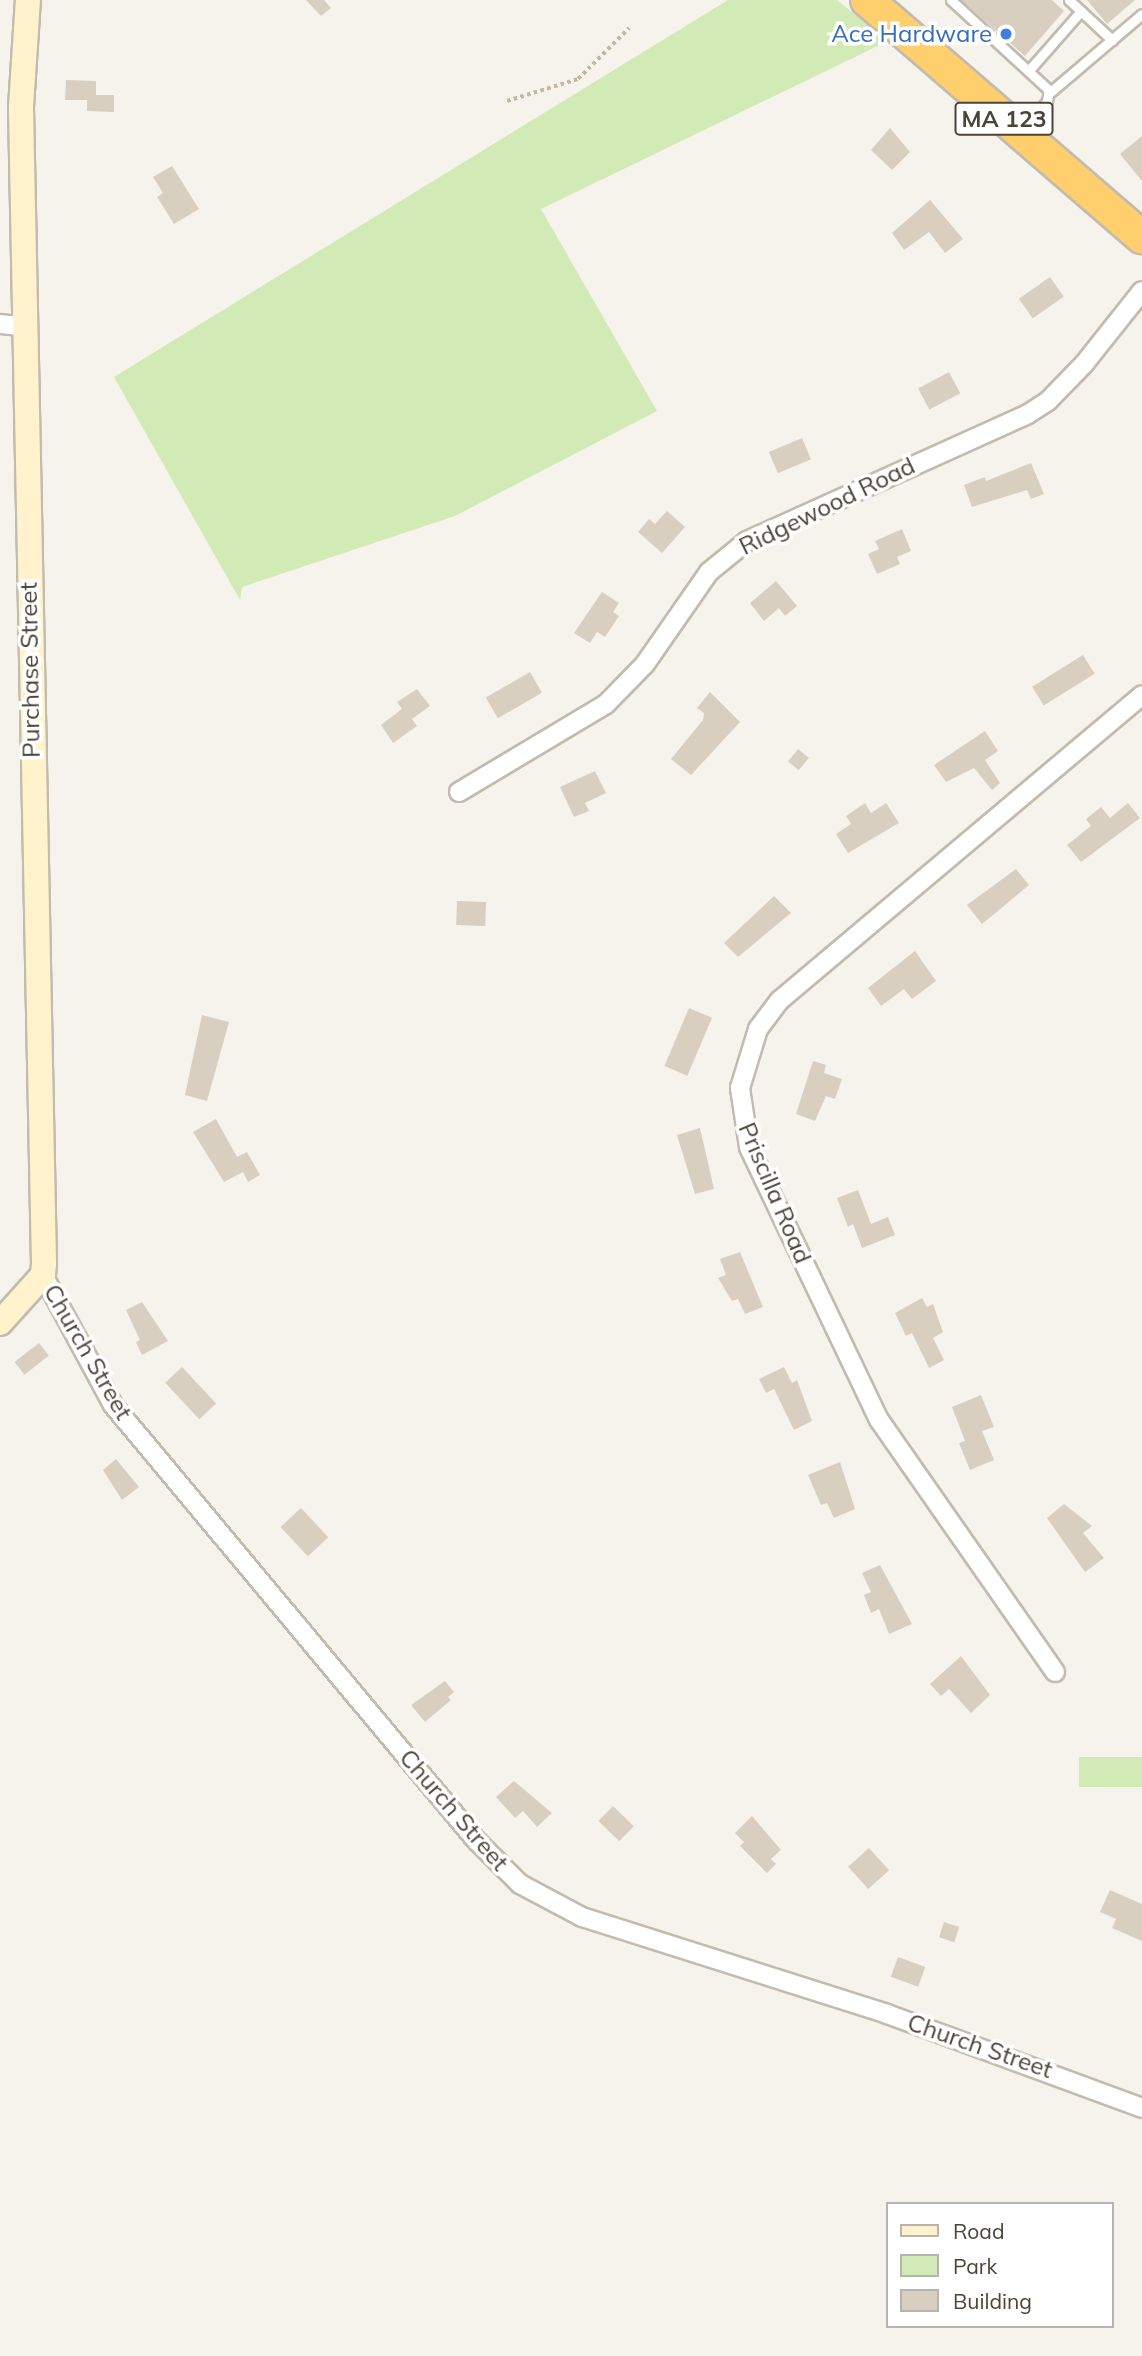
<!DOCTYPE html>
<style>
body{margin:0}
#map{position:relative;width:1142px;height:2356px;overflow:hidden;background:#f6f3ec;font-family:Mulish,sans-serif}
div>[style]{position:absolute}
.green>*{inset:0;background:#d2eab5;transform-origin:0 0}
.building>*{inset:0;background:#d8cfc1;transform-origin:0 0}
.path>*{height:3.5px;margin-top:-1.75px;transform-origin:0;background:repeating-linear-gradient(90deg,#c4b79f 0 3.5px,transparent 0 7px)}
.roads{filter:drop-shadow(2px 0 #c2bbae) drop-shadow(-2px 0 #c2bbae) drop-shadow(0 2px #c2bbae) drop-shadow(0 -2px #c2bbae)}
.lane>*{height:9px;margin:-4.5px;padding:0 4.5px;transform-origin:4.5px;border-radius:4.5px;background:#fff}
.street>*{height:18px;margin:-9px;padding:0 9px;transform-origin:9px;border-radius:9px;background:#fff}
.secondary>*{height:24px;margin:-12px;padding:0 12px;transform-origin:12px;border-radius:12px;background:#fff3cd}
.highway>*{height:32px;margin:-16px;padding:0 16px;transform-origin:16px;border-radius:16px;background:#ffcf6e}
.dots>*{width:19px;height:19px;translate:-50% -50%;box-sizing:border-box;border:4px solid #fff;border-radius:50%}
span{translate:-50% -50%;white-space:nowrap;text-align:center;line-height:1.15;-webkit-text-stroke:7px #fff;paint-order:stroke}
.shield-label span{padding:2px 5px;background:#fff;border:2px solid;border-radius:5px;-webkit-text-stroke-width:0}
.shield-label{font-size:23px;color:#4b4439;font-weight:700}
.shop-label{font-size:24px;color:#366cbe}
.right{translate:-100% -50%;text-align:right}
.street-label{font-size:24px;color:#4b4439}
.legend{position:absolute;left:886px;top:2202px;width:228px;height:126px;box-sizing:border-box;background:#fff;border:2px solid #b7b4b0;margin:0;padding:9px 12px;list-style:none;font-size:21px;color:#4b4439}
.legend li{display:flex;align-items:center;gap:14px;height:35px}
.legend b{width:35px;border:2px solid #b7b4b0}
</style>
<div id="map">
<div class="green">
<div style="clip-path:polygon(728px 0,837px 0,888px 41px,541px 209px,657px 411px,455px 516px,242px 587px,240px 600px,114px 377px)"></div>
<div style="left:1079px;top:1757px;width:63px;height:30px"></div>
</div>
<div class="building">
<div style="clip-path:polygon(306px 0,324px 0,331px 8px,321px 16px)"></div>
<div style="clip-path:polygon(961px 0,1052px 0,1064px 11px,1025px 56px)"></div>
<div style="clip-path:polygon(1087px 0,1135px 0,1107px 24px)"></div>
<div style="clip-path:polygon(66px 80px,96px 81px,96px 95px,114px 95px,114px 112px,87px 111px,87px 100px,65px 100px)"></div>
<div style="clip-path:polygon(890px 128px,910px 152px,892px 170px,871px 150px)"></div>
<div style="clip-path:polygon(1142px 136px,1142px 181px,1120px 154px)"></div>
<div style="clip-path:polygon(172px 166px,199px 209px,174px 224px,157px 197px,163px 193px,153px 177px)"></div>
<div style="clip-path:polygon(930px 200px,963px 239px,945px 253px,929px 232px,904px 250px,892px 233px)"></div>
<div style="left:1050px;top:277px;width:24px;height:38px;rotate:55deg"></div>
<div style="left:949px;top:372px;width:24px;height:35px;rotate:62deg"></div>
<div style="left:802px;top:438px;width:23px;height:36px;rotate:67deg"></div>
<div style="clip-path:polygon(1031px 463px,1044px 494px,1031px 499px,1027px 490px,972px 507px,964px 485px,985px 477px,986px 481px)"></div>
<div style="clip-path:polygon(667px 511px,685px 527px,662px 553px,638px 532px,649px 519px,655px 524px)"></div>
<div style="clip-path:polygon(902px 529px,911px 551px,897px 557px,900px 564px,877px 574px,868px 554px,879px 549px,875px 541px)"></div>
<div style="clip-path:polygon(776px 581px,797px 606px,785px 616px,779px 608px,764px 621px,750px 603px)"></div>
<div style="clip-path:polygon(602px 592px,619px 603px,613px 612px,619px 616px,605px 637px,597px 632px,590px 643px,574px 633px)"></div>
<div style="left:1083px;top:655px;width:22px;height:60px;rotate:58deg"></div>
<div style="left:530px;top:672px;width:24px;height:51px;rotate:60deg"></div>
<div style="clip-path:polygon(417px 689px,430px 706px,412px 719px,417px 726px,393px 743px,381px 725px,402px 709px,397px 702px)"></div>
<div style="clip-path:polygon(710px 692px,740px 722px,691px 775px,671px 759px,703px 720px,704px 713px,697px 708px)"></div>
<div style="clip-path:polygon(985px 731px,998px 751px,985px 760px,1000px 783px,992px 790px,974px 768px,946px 782px,934px 765px)"></div>
<div style="left:798px;top:749px;width:14px;height:16px;rotate:39deg"></div>
<div style="clip-path:polygon(595px 771px,606px 793px,585px 803px,589px 811px,574px 817px,560px 787px)"></div>
<div style="clip-path:polygon(865px 803px,871px 813px,886px 803px,899px 823px,848px 853px,836px 834px,851px 824px,846px 816px)"></div>
<div style="clip-path:polygon(1128px 803px,1140px 818px,1081px 862px,1067px 845px,1091px 826px,1086px 819px,1101px 807px,1110px 818px)"></div>
<div style="clip-path:polygon(1016px 869px,1029px 885px,982px 924px,967px 905px)"></div>
<div style="clip-path:polygon(774px 896px,791px 913px,738px 957px,724px 943px)"></div>
<div style="left:486px;top:902px;width:24px;height:29px;rotate:92deg"></div>
<div style="clip-path:polygon(915px 951px,936px 981px,912px 999px,904px 989px,881px 1006px,868px 988px)"></div>
<div style="left:689px;top:1008px;width:25px;height:63px;rotate:23deg"></div>
<div style="clip-path:polygon(202px 1015px,229px 1022px,207px 1101px,185px 1095px)"></div>
<div style="clip-path:polygon(813px 1061px,826px 1065px,824px 1073px,842px 1079px,835px 1099px,826px 1096px,815px 1121px,796px 1114px)"></div>
<div style="clip-path:polygon(216px 1119px,237px 1157px,247px 1152px,260px 1175px,248px 1182px,243px 1172px,224px 1182px,193px 1132px)"></div>
<div style="clip-path:polygon(700px 1128px,714px 1189px,695px 1194px,677px 1135px)"></div>
<div style="clip-path:polygon(858px 1190px,871px 1224px,888px 1217px,895px 1235px,862px 1248px,853px 1224px,848px 1227px,837px 1198px)"></div>
<div style="clip-path:polygon(740px 1252px,763px 1307px,745px 1314px,738px 1299px,732px 1301px,718px 1278px,726px 1275px,720px 1259px)"></div>
<div style="clip-path:polygon(922px 1298px,927px 1307px,933px 1304px,943px 1332px,933px 1338px,944px 1360px,929px 1368px,912px 1333px,906px 1336px,895px 1313px)"></div>
<div style="clip-path:polygon(142px 1302px,168px 1341px,142px 1355px,136px 1342px,140px 1340px,126px 1310px)"></div>
<div style="left:39px;top:1343px;width:16px;height:31px;rotate:52deg"></div>
<div style="left:182px;top:1367px;width:50px;height:23px;rotate:47deg"></div>
<div style="clip-path:polygon(784px 1367px,792px 1383px,797px 1380px,812px 1421px,794px 1430px,774px 1389px,766px 1393px,759px 1379px)"></div>
<div style="clip-path:polygon(981px 1395px,994px 1427px,982px 1431px,994px 1460px,970px 1470px,959px 1443px,965px 1441px,952px 1407px)"></div>
<div style="clip-path:polygon(116px 1459px,139px 1487px,122px 1500px,103px 1470px)"></div>
<div style="clip-path:polygon(840px 1462px,855px 1509px,834px 1518px,827px 1503px,821px 1505px,808px 1475px)"></div>
<div style="clip-path:polygon(1064px 1504px,1092px 1526px,1083px 1533px,1104px 1558px,1085px 1572px,1047px 1518px)"></div>
<div style="left:301px;top:1508px;width:40px;height:28px;rotate:47deg"></div>
<div style="clip-path:polygon(880px 1565px,912px 1624px,889px 1634px,879px 1609px,871px 1613px,864px 1595px,871px 1592px,862px 1573px)"></div>
<div style="clip-path:polygon(961px 1656px,990px 1695px,971px 1713px,949px 1689px,941px 1696px,930px 1684px)"></div>
<div style="clip-path:polygon(445px 1681px,454px 1692px,448px 1697px,451px 1700px,425px 1722px,411px 1705px)"></div>
<div style="clip-path:polygon(514px 1781px,552px 1813px,537px 1827px,523px 1811px,515px 1818px,496px 1797px)"></div>
<div style="left:613px;top:1806px;width:29px;height:21px;rotate:44deg"></div>
<div style="clip-path:polygon(752px 1816px,781px 1850px,771px 1859px,776px 1864px,767px 1873px,740px 1846px,744px 1842px,735px 1833px)"></div>
<div style="left:869px;top:1848px;width:30px;height:28px;rotate:48deg"></div>
<div style="clip-path:polygon(1110px 1890px,1142px 1904px,1142px 1941px,1112px 1928px,1116px 1919px,1100px 1912px)"></div>
<div style="left:944px;top:1922px;width:16px;height:16px;rotate:18deg"></div>
<div style="left:898px;top:1957px;width:29px;height:21px;rotate:20deg"></div>
</div>
<div class="path">
<div style="left:507px;top:101px;width:74px;rotate:-17.2deg"></div>
<div style="left:578px;top:79px;width:72px;rotate:-45deg"></div>
</div>
<div class="roads">
<div class="lane">
<div style="left:951px;top:0;width:133px;rotate:42.6deg"></div>
<div style="left:1049px;top:90px;width:11px;rotate:100deg"></div>
<div style="left:1047px;top:101px;width:36px;rotate:127deg"></div>
<div style="left:1069px;top:0;width:59px;rotate:42.9deg"></div>
<div style="left:1030px;top:69px;width:77px;rotate:-48.7deg"></div>
<div style="left:1048px;top:94px;width:123px;rotate:-40.4deg"></div>
</div>
<div class="street">
<div style="left:0;top:324px;width:27px;rotate:6deg"></div>
<div style="left:459px;top:792px;width:171px;rotate:-30.9deg"></div>
<div style="left:606px;top:704px;width:56px;rotate:-45.7deg"></div>
<div style="left:645px;top:664px;width:112px;rotate:-55.2deg"></div>
<div style="left:709px;top:572px;width:49px;rotate:-39.2deg"></div>
<div style="left:747px;top:541px;width:308px;rotate:-24.3deg"></div>
<div style="left:1028px;top:414px;width:24px;rotate:-33deg"></div>
<div style="left:1048px;top:401px;width:52px;rotate:-45.8deg"></div>
<div style="left:1084px;top:364px;width:93px;rotate:-51.5deg"></div>
<div style="left:43px;top:1275px;width:148px;rotate:61.7deg"></div>
<div style="left:113px;top:1405px;width:567px;rotate:50.16deg"></div>
<div style="left:476px;top:1840px;width:62px;rotate:45deg"></div>
<div style="left:520px;top:1884px;width:70px;rotate:28deg"></div>
<div style="left:582px;top:1917px;width:320px;rotate:17.6deg"></div>
<div style="left:887px;top:2014px;width:272px;rotate:20.2deg"></div>
<div style="left:1055px;top:1672px;width:307px;rotate:-124.9deg"></div>
<div style="left:879px;top:1420px;width:302px;rotate:-115.5deg"></div>
<div style="left:749px;top:1147px;width:60px;rotate:-98.7deg"></div>
<div style="left:740px;top:1088px;width:62px;rotate:-73deg"></div>
<div style="left:758px;top:1029px;width:36px;rotate:-53deg"></div>
<div style="left:780px;top:1000px;width:473px;rotate:-40.1deg"></div>
</div>
<div class="secondary">
<div style="left:0;top:1323px;width:64px;rotate:-48.1deg"></div>
<div style="left:43px;top:1275px;width:11px;rotate:-85deg"></div>
<div style="left:44px;top:1264px;width:1157px;rotate:-91.14deg"></div>
<div style="left:21px;top:107px;width:107px;rotate:-86.3deg"></div>
</div>
<div class="highway">
<div style="left:867px;top:0;width:363px;rotate:40.8deg"></div>
</div>
</div>
<div class="dots">
<div style="left:1006px;top:34px;background:#3f7fe0"></div>
</div>
<div class="shield-label">
<span style="left:1004px;top:119px">MA 123</span>
</div>
<div class="shop-label">
<span class="right" style="left:992px;top:34px">Ace Hardware</span>
</div>
<div class="street-label">
<span style="left:827px;top:506px;rotate:-26deg">Ridgewood Road</span>
<span style="left:30px;top:670px;rotate:-91deg">Purchase Street</span>
<span style="left:775px;top:1193px;rotate:67deg">Priscilla Road</span>
<span style="left:88px;top:1352px;rotate:60deg">Church Street</span>
<span style="left:454px;top:1810px;rotate:49deg">Church Street</span>
<span style="left:980px;top:2046px;rotate:19deg">Church Street</span>
</div>
<ul class="legend">
<li><b style="height:9px;background:#fff3cd"></b>Road</li>
<li><b style="height:19px;background:#d2eab5"></b>Park</li>
<li><b style="height:19px;background:#d8cfc1"></b>Building</li>
</ul>
</div>
